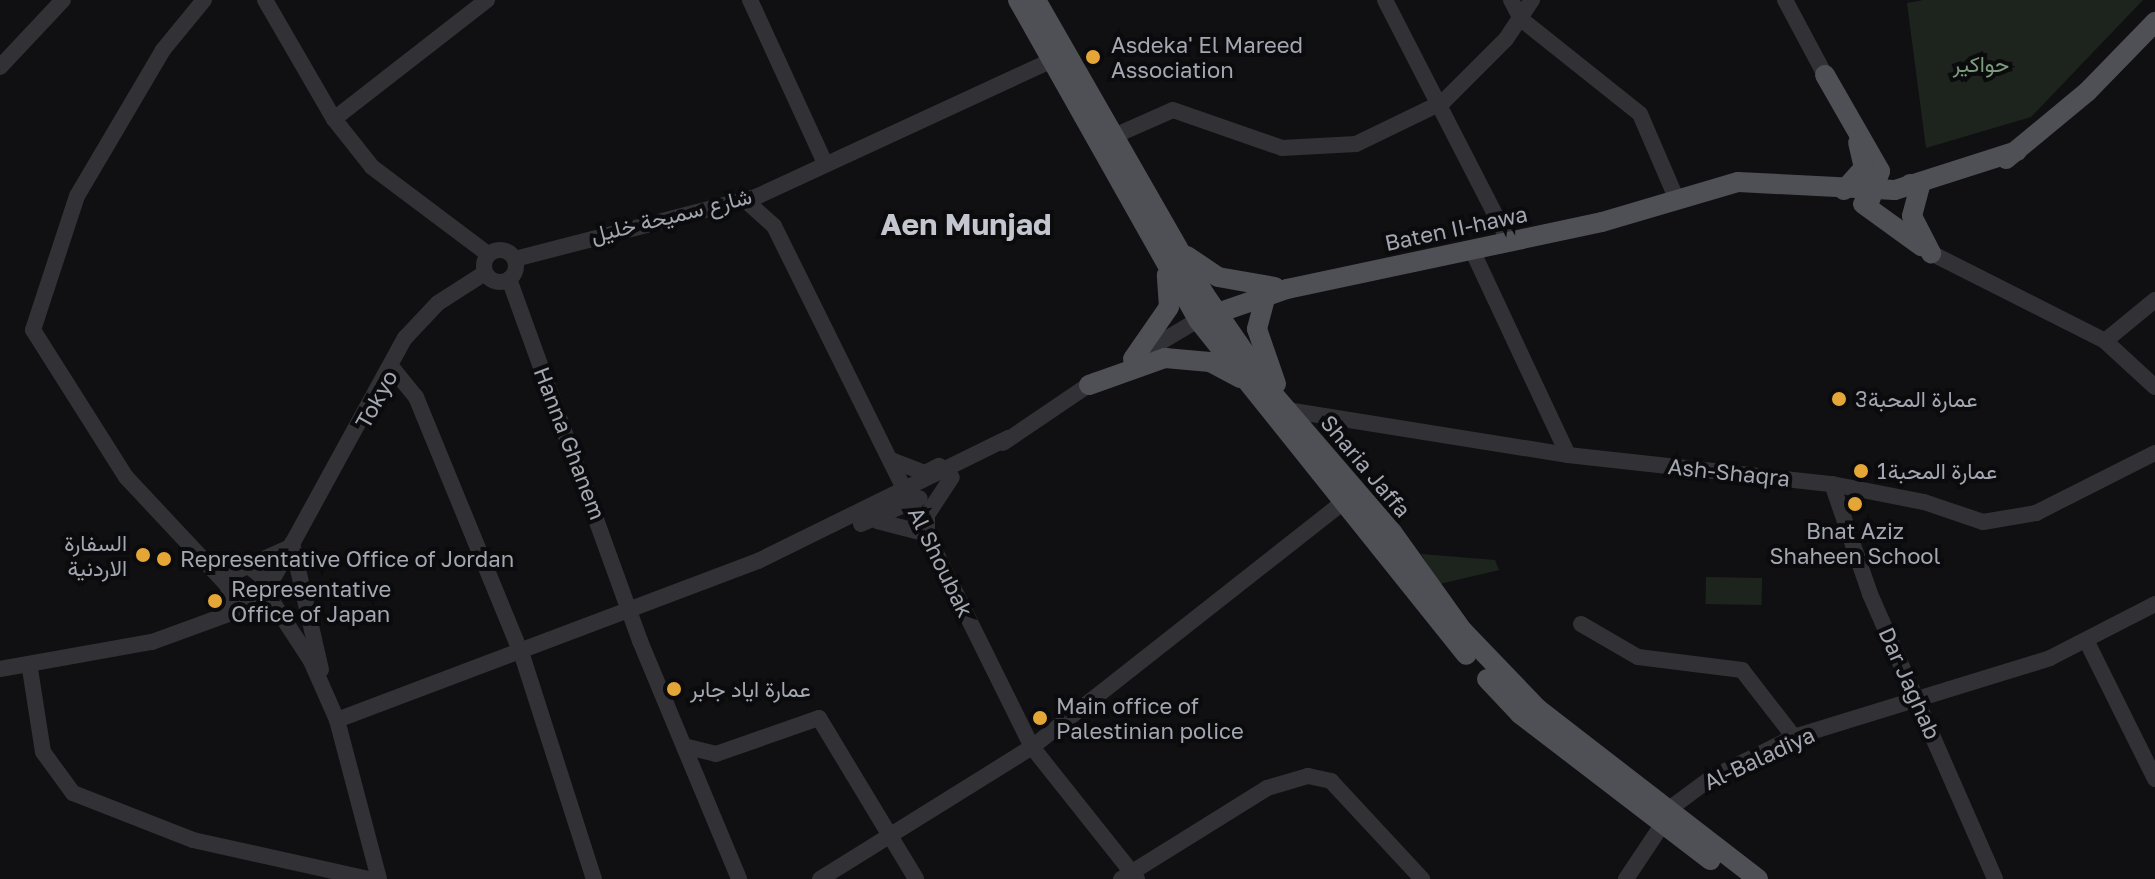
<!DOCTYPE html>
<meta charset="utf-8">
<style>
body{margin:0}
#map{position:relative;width:2155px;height:879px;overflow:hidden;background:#101012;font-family:"Golos Text",Vazirmatn,sans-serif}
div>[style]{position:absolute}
.green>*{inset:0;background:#1d241e;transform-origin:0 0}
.minor>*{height:16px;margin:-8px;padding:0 8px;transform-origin:8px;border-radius:8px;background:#323236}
.minor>.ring{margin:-8px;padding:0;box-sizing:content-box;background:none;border:16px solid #323236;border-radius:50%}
.major>*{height:20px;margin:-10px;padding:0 10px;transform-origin:10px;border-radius:10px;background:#4e5055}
.dots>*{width:22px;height:22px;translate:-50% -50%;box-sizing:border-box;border:4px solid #0b0b0d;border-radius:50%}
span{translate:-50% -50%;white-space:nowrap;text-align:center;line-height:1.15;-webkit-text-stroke:8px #0b0b0d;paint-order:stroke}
.poi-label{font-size:22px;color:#a3a7b1}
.left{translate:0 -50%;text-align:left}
.right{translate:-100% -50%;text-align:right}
.park-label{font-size:22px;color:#7b9b7c}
.street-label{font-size:22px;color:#a3a7b1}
.district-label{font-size:30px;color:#c3c6ce;font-weight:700}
</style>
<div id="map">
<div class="green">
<div style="clip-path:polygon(1923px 0,2143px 0,2031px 117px,1926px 148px,1907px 3px)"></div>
<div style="clip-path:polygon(1421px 554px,1495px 560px,1499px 570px,1440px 584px)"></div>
<div style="left:1706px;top:577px;width:56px;height:27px;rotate:1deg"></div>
</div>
<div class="minor">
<div style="left:204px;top:0;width:65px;rotate:129.4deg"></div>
<div style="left:163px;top:50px;width:169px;rotate:120.5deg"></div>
<div style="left:77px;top:196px;width:141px;rotate:108.2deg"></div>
<div style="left:33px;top:330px;width:174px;rotate:57.7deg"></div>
<div style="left:126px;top:477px;width:148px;rotate:46.9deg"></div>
<div style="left:265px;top:0;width:138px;rotate:59.9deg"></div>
<div style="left:334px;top:119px;width:61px;rotate:51.6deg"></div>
<div style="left:372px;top:167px;width:145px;rotate:36.9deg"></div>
<div style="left:750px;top:0;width:177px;rotate:65.3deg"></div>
<div style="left:1385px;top:0;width:271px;rotate:62.8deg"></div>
<div style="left:1511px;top:0;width:21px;rotate:62deg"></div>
<div style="left:1521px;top:19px;width:152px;rotate:38.6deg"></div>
<div style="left:1640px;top:114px;width:94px;rotate:66.7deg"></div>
<div style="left:1785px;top:0;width:85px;rotate:61.9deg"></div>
<div style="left:0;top:67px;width:92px;rotate:-46.8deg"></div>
<div style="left:334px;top:119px;width:194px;rotate:-37.9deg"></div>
<div style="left:1114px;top:136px;width:64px;rotate:-23.8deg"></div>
<div style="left:1173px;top:110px;width:115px;rotate:19.2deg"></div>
<div style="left:1282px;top:148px;width:74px;rotate:-3.1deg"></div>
<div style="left:1356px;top:144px;width:97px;rotate:-25.8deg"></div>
<div style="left:1443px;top:102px;width:89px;rotate:-45deg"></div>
<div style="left:1506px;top:39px;width:47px;rotate:-56.3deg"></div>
<div style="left:744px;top:199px;width:40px;rotate:42deg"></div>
<div style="left:774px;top:226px;width:581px;rotate:63.66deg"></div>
<div style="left:1032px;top:747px;width:169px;rotate:51.5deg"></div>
<div class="ring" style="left:484px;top:250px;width:16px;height:16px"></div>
<div style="left:1472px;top:250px;width:226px;rotate:64.9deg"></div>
<div style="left:1931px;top:253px;width:195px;rotate:26.8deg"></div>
<div style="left:2105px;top:341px;width:68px;rotate:42.6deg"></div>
<div style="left:515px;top:259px;width:251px;rotate:-14.5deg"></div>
<div style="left:758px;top:196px;width:322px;rotate:-24.8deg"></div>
<div style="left:509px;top:279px;width:385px;rotate:70.1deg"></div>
<div style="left:640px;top:641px;width:258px;rotate:67.4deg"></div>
<div style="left:2105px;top:341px;width:65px;rotate:-39.4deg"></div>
<div style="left:1137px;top:356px;width:71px;rotate:-30.5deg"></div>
<div style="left:394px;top:370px;width:35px;rotate:51deg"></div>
<div style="left:416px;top:397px;width:279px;rotate:67.7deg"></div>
<div style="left:522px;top:655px;width:235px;rotate:72.2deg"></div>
<div style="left:1287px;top:410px;width:285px;rotate:9.1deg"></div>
<div style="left:1568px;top:455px;width:266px;rotate:6.3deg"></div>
<div style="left:1832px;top:484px;width:94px;rotate:11.1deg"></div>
<div style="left:1924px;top:502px;width:62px;rotate:18.7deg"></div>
<div style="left:1983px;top:522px;width:54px;rotate:-9.6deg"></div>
<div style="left:2036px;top:513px;width:133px;rotate:-26.8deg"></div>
<div style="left:1003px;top:443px;width:112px;rotate:-34.1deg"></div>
<div style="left:891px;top:460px;width:36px;rotate:21deg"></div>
<div style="left:925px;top:473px;width:16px;rotate:-27deg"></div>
<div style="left:1832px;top:484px;width:116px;rotate:70.9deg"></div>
<div style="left:1870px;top:594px;width:311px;rotate:66.3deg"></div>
<div style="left:877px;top:521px;width:52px;rotate:14.6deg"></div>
<div style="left:861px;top:524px;width:64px;rotate:-23.8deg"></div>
<div style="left:927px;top:529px;width:14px;rotate:-90deg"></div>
<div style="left:927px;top:515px;width:45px;rotate:-56.7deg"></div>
<div style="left:292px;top:543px;width:130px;rotate:77.1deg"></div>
<div style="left:251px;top:568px;width:21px;rotate:39deg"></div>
<div style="left:267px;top:581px;width:14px;rotate:86deg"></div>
<div style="left:268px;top:595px;width:26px;rotate:143deg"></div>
<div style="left:247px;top:611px;width:21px;rotate:-151deg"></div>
<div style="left:229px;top:601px;width:20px;rotate:-93deg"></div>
<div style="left:228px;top:581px;width:13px;rotate:-48deg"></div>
<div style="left:237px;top:571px;width:56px;rotate:-24.3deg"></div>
<div style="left:269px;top:586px;width:283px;rotate:-61.3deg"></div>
<div style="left:405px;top:338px;width:48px;rotate:-46.7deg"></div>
<div style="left:438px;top:303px;width:56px;rotate:-32.6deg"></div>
<div style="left:268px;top:595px;width:79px;rotate:56.9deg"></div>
<div style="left:311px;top:661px;width:64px;rotate:66.2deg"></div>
<div style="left:337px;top:720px;width:164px;rotate:75.2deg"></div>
<div style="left:1581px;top:624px;width:66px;rotate:30.1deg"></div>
<div style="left:1638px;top:657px;width:105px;rotate:7.1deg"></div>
<div style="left:1742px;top:670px;width:85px;rotate:52.2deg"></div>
<div style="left:2087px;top:642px;width:153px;rotate:63.6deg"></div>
<div style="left:0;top:669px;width:154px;rotate:-10.1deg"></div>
<div style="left:152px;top:642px;width:94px;rotate:-20deg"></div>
<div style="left:30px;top:669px;width:84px;rotate:81.1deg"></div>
<div style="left:43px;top:752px;width:51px;rotate:53.8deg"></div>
<div style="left:73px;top:793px;width:129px;rotate:21.4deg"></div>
<div style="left:193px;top:840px;width:180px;rotate:12.5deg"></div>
<div style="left:337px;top:720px;width:450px;rotate:-20.7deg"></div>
<div style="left:758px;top:561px;width:279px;rotate:-26.2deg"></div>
<div style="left:684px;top:746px;width:33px;rotate:14deg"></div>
<div style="left:716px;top:754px;width:109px;rotate:-19.3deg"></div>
<div style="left:819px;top:718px;width:188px;rotate:58.9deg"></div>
<div style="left:820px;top:879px;width:250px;rotate:-31.9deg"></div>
<div style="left:1032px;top:747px;width:396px;rotate:-38.2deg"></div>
<div style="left:1121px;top:879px;width:172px;rotate:-31.9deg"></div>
<div style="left:1267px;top:788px;width:43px;rotate:-16.3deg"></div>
<div style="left:1308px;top:776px;width:24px;rotate:12deg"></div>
<div style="left:1331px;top:781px;width:134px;rotate:47.1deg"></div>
<div style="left:1626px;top:879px;width:90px;rotate:-56.3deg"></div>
<div style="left:1676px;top:804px;width:44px;rotate:-36.6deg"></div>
<div style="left:1711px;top:778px;width:93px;rotate:-26.3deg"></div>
<div style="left:1794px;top:737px;width:268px;rotate:-17.1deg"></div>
<div style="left:2050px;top:658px;width:118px;rotate:-27.2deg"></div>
</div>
<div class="major">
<div style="left:1018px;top:0;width:367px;rotate:60.6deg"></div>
<div style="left:1198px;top:320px;width:429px;rotate:51.3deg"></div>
<div style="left:1036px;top:0;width:340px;rotate:60.2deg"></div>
<div style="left:1205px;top:295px;width:121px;rotate:55.4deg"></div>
<div style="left:1274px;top:395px;width:181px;rotate:49.3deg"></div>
<div style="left:1392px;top:532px;width:122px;rotate:54.4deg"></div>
<div style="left:1463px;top:631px;width:108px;rotate:46.1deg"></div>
<div style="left:1538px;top:709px;width:278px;rotate:37.7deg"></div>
<div style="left:1825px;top:75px;width:111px;rotate:60.2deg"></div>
<div style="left:1880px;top:171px;width:31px;rotate:109deg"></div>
<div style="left:2006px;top:159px;width:105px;rotate:-39.6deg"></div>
<div style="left:2087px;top:92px;width:98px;rotate:-45.8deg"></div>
<div style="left:1910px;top:184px;width:10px;rotate:11deg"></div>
<div style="left:1920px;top:186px;width:31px;rotate:105deg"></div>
<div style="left:1912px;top:216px;width:42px;rotate:62.8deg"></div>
<div style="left:1844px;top:190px;width:30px;rotate:-48deg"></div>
<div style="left:1864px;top:168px;width:26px;rotate:-103deg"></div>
<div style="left:1863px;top:204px;width:72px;rotate:35.9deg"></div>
<div style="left:1187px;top:256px;width:37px;rotate:34deg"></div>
<div style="left:1218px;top:277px;width:58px;rotate:10deg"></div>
<div style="left:1266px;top:295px;width:35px;rotate:105deg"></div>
<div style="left:1257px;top:329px;width:58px;rotate:70.9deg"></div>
<div style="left:1206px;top:317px;width:86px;rotate:-19.1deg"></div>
<div style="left:1287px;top:289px;width:322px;rotate:-12deg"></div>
<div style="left:1602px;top:222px;width:142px;rotate:-16.4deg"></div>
<div style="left:1738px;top:182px;width:157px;rotate:2.9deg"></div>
<div style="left:1895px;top:190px;width:128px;rotate:-17.7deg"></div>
<div style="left:1133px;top:359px;width:63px;rotate:-55.3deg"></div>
<div style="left:1169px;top:307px;width:32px;rotate:-94deg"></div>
<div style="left:1089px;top:385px;width:81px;rotate:-19.6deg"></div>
<div style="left:1165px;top:358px;width:45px;rotate:5.1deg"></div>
<div style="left:1210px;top:362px;width:34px;rotate:28deg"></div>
<div style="left:1487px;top:679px;width:48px;rotate:46.7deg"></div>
<div style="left:1520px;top:714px;width:240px;rotate:37.5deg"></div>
</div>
<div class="dots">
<div style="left:1093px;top:57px;background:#e4a636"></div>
<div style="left:1839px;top:399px;background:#e4a636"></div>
<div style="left:1861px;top:471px;background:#e4a636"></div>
<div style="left:1855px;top:504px;background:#e4a636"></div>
<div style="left:143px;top:555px;background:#e4a636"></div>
<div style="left:164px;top:559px;background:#e4a636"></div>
<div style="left:215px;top:601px;background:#e4a636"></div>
<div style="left:674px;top:689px;background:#e4a636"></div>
<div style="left:1040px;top:718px;background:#e4a636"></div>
</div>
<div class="poi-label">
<span class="left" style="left:1111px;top:57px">Asdeka' El Mareed<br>Association</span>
<span class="left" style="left:1855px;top:399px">عمارة المحبة3</span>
<span class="left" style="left:1877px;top:471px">عمارة المحبة1</span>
<span style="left:1855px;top:543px">Bnat Aziz<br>Shaheen School</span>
<span class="right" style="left:127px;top:555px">السفارة<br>الاردنية</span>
<span class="left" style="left:180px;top:559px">Representative Office of Jordan</span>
<span class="left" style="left:231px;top:601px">Representative<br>Office of Japan</span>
<span class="left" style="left:690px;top:689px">عمارة اياد جابر</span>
<span class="left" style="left:1056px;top:718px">Main office of<br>Palestinian police</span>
</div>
<div class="park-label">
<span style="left:1981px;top:64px">حواكير</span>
</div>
<div class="street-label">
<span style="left:671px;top:215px;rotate:-14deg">شارع سميحة خليل</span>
<span style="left:1456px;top:228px;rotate:-12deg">Baten II-hawa</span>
<span style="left:376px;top:399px;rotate:-61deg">Tokyo</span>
<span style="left:570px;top:443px;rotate:69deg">Hanna Ghanem</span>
<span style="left:1366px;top:466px;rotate:50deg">Sharia Jaffa</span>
<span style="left:1729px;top:472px;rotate:6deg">Ash-Shaqra</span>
<span style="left:941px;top:562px;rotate:64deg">Al Shoubak</span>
<span style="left:1910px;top:683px;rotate:66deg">Dar Jaghab</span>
<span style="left:1759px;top:758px;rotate:-25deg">Al-Baladiya</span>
</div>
<div class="district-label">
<span style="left:966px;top:224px">Aen Munjad</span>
</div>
</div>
